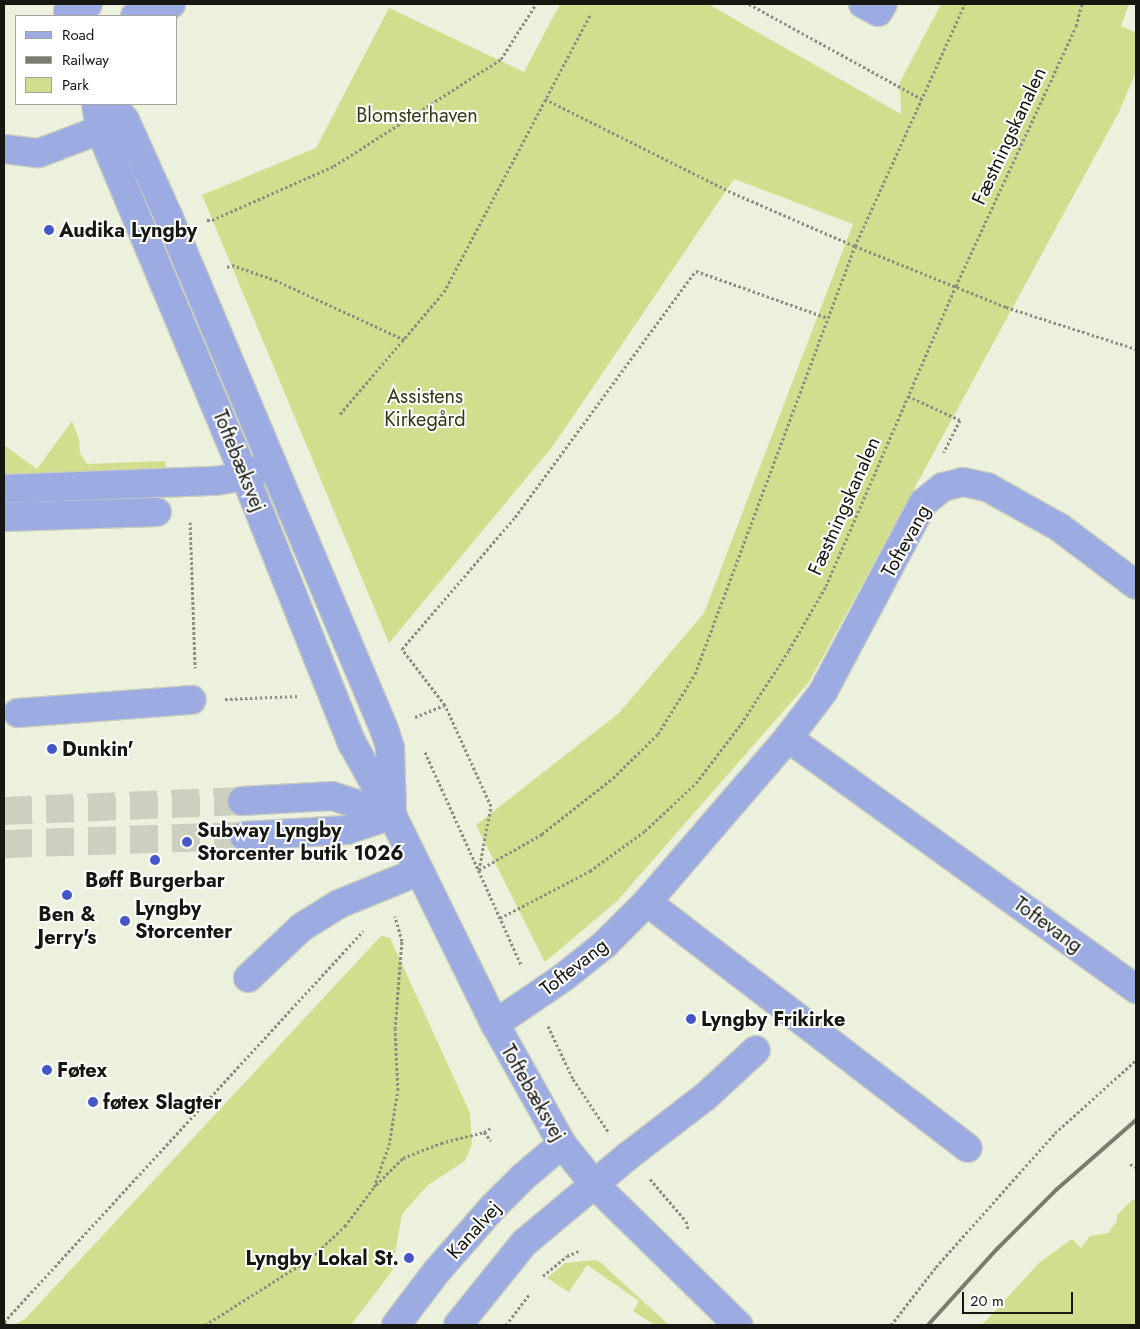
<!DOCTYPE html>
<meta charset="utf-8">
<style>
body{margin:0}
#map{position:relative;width:1140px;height:1329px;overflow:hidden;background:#ecf1dd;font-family:Jost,sans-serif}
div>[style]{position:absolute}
.green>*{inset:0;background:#d0de8e}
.minor-tunnel>*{height:28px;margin-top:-14px;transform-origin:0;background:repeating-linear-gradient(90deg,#ccd0be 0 28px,transparent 0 42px)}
.path>*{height:3px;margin-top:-1.5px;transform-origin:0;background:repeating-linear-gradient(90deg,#8b8f81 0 2.5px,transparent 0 5px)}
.roads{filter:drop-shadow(1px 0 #cacebc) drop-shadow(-1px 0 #cacebc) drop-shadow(0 1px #cacebc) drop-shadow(0 -1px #cacebc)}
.minor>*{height:28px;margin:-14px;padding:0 14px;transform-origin:14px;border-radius:14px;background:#9cace3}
.rail>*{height:4px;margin:-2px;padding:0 2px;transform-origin:2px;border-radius:2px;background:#797c6f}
.dots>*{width:14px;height:14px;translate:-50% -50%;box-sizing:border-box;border:2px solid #fff;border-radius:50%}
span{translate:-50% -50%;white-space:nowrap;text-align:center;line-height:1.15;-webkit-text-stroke:4px #fff;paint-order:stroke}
.park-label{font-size:20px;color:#333911}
.street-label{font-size:20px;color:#151710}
.poi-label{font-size:20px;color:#151710;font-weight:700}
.left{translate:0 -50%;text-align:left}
.right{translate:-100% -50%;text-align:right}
.frame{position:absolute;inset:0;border:5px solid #151710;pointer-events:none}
.legend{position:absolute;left:15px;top:15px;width:162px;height:90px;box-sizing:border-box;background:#fff;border:1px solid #a1a29f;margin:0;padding:6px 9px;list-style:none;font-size:15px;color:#151710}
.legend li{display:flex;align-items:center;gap:10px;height:25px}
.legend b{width:25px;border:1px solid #a1a29f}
.scale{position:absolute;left:962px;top:1292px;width:111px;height:22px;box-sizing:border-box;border:2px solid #151710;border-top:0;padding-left:6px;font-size:15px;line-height:18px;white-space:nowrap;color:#151710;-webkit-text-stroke:4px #fff;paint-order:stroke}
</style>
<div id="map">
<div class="green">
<div style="clip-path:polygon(560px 4px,708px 4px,901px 114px,900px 82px,941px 4px,1129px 4px,1121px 26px,1136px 33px,1136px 72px,1119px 112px,809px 682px,617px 901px,545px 962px,476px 825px,619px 713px,704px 613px,853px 224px,734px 179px,553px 446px,389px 643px,202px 195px,316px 148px,389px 8px,524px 72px)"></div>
<div style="clip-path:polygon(72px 421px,79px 439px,80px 453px,87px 464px,165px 461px,167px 472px,4px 477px,4px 445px,37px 469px)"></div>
<div style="clip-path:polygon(381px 936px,390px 938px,470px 1113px,472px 1144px,465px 1161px,428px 1185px,402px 1214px,392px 1271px,351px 1325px,14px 1325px,25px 1319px)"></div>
<div style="clip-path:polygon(1132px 1200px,1136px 1200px,1136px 1325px,982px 1325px,1040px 1262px,1072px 1239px,1081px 1248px,1090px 1236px,1108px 1233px,1117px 1221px,1117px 1215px)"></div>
<div style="clip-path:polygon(595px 1260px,600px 1262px,669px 1325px,655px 1325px,633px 1311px,639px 1301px,587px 1265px,569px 1292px,547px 1278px,565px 1263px)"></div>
</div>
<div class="minor-tunnel">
<div style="left:4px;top:811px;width:238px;rotate:-2.4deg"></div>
<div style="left:4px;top:844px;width:240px;rotate:-1.9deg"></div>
</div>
<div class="path">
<div style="left:749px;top:4px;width:197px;rotate:28.8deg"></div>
<div style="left:545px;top:99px;width:210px;rotate:26.6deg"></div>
<div style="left:733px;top:193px;width:133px;rotate:23.5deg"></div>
<div style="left:855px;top:246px;width:163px;rotate:22deg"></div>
<div style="left:1006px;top:307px;width:137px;rotate:17.9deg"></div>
<div style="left:207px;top:220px;width:5px"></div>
<div style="left:212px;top:220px;width:133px;rotate:-23.9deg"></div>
<div style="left:334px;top:166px;width:198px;rotate:-32.6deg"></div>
<div style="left:501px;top:59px;width:65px;rotate:-57.5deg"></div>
<div style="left:227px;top:267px;width:5px;rotate:-22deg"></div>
<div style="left:232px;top:265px;width:46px;rotate:19.2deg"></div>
<div style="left:275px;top:280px;width:143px;rotate:24.8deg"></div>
<div style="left:908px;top:396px;width:57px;rotate:24.8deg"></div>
<div style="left:960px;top:420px;width:36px;rotate:117deg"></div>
<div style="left:340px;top:414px;width:160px;rotate:-49.6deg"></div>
<div style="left:444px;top:292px;width:315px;rotate:-62.2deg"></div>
<div style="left:190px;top:522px;width:146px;rotate:88deg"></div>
<div style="left:225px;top:699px;width:73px;rotate:-2.4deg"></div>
<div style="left:415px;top:717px;width:32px;rotate:-22deg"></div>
<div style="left:425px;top:752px;width:234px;rotate:65.7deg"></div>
<div style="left:479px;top:870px;width:73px;rotate:-29.7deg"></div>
<div style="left:542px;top:834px;width:90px;rotate:-38.3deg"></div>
<div style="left:613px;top:778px;width:63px;rotate:-44.4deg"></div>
<div style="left:658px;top:734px;width:70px;rotate:-58.3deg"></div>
<div style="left:695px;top:674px;width:457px;rotate:-69.5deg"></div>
<div style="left:855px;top:246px;width:266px;rotate:-65.6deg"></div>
<div style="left:479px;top:870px;width:65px;rotate:-79.4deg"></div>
<div style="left:491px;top:806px;width:111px;rotate:-114.5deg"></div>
<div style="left:445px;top:705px;width:71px;rotate:-127.5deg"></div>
<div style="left:402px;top:649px;width:174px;rotate:-49.4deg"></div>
<div style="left:515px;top:517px;width:305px;rotate:-53.7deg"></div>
<div style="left:696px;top:271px;width:140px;rotate:19.6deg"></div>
<div style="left:500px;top:918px;width:102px;rotate:-27.6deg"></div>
<div style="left:590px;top:871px;width:68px;rotate:-36deg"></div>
<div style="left:645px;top:831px;width:70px;rotate:-43.3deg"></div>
<div style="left:696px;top:783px;width:74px;rotate:-52.7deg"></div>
<div style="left:741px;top:724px;width:88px;rotate:-57deg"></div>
<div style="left:789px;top:650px;width:74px;rotate:-60deg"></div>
<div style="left:826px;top:586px;width:327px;rotate:-66.6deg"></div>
<div style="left:956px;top:286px;width:286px;rotate:-65.2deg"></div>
<div style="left:1076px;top:26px;width:23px;rotate:-75deg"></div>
<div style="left:548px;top:1026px;width:59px;rotate:64.7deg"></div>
<div style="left:573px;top:1079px;width:63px;rotate:56.1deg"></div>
<div style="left:484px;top:1132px;width:8px;rotate:-30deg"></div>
<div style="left:1130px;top:1164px;width:7px;rotate:27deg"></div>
<div style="left:650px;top:1179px;width:55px;rotate:49.4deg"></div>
<div style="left:686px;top:1221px;width:8px;rotate:76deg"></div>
<div style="left:376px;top:1185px;width:38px;rotate:-45deg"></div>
<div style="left:403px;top:1158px;width:41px;rotate:-21.5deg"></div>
<div style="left:441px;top:1143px;width:44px;rotate:-14.3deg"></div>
<div style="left:484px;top:1132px;width:11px;rotate:52deg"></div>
<div style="left:543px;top:1276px;width:31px;rotate:-40deg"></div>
<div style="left:567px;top:1256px;width:15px;rotate:-23deg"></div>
<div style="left:4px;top:1322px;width:531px;rotate:-47.44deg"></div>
<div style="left:4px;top:1323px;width:7px;rotate:16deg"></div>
<div style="left:205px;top:1325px;width:125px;rotate:-32.3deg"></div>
<div style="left:311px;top:1258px;width:47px;rotate:-43.3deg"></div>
<div style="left:345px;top:1226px;width:49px;rotate:-53.4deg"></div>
<div style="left:374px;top:1187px;width:45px;rotate:-70.3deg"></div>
<div style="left:389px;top:1145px;width:56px;rotate:-80.7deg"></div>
<div style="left:398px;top:1090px;width:61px;rotate:-92.8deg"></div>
<div style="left:395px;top:1029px;width:88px;rotate:-85.5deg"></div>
<div style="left:402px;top:941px;width:26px;rotate:-106deg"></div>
<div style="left:506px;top:1325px;width:40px;rotate:-53deg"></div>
<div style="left:891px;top:1325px;width:73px;rotate:-52.2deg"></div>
<div style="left:936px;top:1267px;width:179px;rotate:-48.4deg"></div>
<div style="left:1055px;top:1133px;width:109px;rotate:-42deg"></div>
</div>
<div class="roads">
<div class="minor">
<div style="left:863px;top:4px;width:17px;rotate:28deg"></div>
<div style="left:878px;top:12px;width:9px;rotate:-58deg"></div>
<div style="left:68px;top:11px;width:21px;rotate:-19deg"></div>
<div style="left:135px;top:16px;width:38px;rotate:-18deg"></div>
<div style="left:96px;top:104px;width:26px;rotate:81deg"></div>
<div style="left:100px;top:130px;width:375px;rotate:67.3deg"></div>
<div style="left:245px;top:476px;width:288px;rotate:68.2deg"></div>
<div style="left:352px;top:743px;width:82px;rotate:60.9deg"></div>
<div style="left:392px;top:815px;width:233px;rotate:63.8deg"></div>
<div style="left:495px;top:1024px;width:137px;rotate:60.8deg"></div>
<div style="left:562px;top:1144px;width:51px;rotate:51.3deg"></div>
<div style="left:594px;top:1184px;width:202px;rotate:44.4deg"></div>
<div style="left:112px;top:104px;width:21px;rotate:51deg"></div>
<div style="left:125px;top:120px;width:107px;rotate:65.8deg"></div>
<div style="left:169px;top:218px;width:554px;rotate:67.18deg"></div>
<div style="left:384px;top:729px;width:20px;rotate:72deg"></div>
<div style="left:390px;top:748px;width:63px;rotate:88.2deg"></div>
<div style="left:4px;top:149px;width:35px;rotate:7deg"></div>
<div style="left:39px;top:153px;width:65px;rotate:-20.7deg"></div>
<div style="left:4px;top:489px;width:212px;rotate:-2.2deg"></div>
<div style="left:216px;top:481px;width:29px;rotate:-10deg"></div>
<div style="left:245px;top:476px;width:17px;rotate:-24deg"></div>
<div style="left:4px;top:517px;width:153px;rotate:-1.9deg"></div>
<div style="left:18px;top:713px;width:174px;rotate:-4.3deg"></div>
<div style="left:788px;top:738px;width:429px;rotate:35.8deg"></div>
<div style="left:242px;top:801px;width:90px;rotate:-3.2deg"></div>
<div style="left:332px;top:796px;width:63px;rotate:17.6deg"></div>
<div style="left:244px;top:836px;width:103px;rotate:-3.3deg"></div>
<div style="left:347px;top:830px;width:47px;rotate:-18.4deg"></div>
<div style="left:647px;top:902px;width:404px;rotate:37.5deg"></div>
<div style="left:248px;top:978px;width:74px;rotate:-43.4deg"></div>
<div style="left:302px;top:927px;width:44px;rotate:-31.9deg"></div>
<div style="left:339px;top:904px;width:87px;rotate:-22.2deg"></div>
<div style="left:495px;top:1024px;width:83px;rotate:-34.3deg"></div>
<div style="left:564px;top:977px;width:53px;rotate:-38.8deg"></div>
<div style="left:605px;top:944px;width:59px;rotate:-45deg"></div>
<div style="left:647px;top:902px;width:216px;rotate:-49.3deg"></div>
<div style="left:788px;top:738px;width:58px;rotate:-52.7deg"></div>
<div style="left:823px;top:692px;width:214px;rotate:-62.1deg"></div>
<div style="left:923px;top:503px;width:26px;rotate:-39deg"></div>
<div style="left:943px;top:487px;width:21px;rotate:-14deg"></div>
<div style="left:963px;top:482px;width:25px;rotate:12deg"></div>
<div style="left:987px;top:487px;width:82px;rotate:29.1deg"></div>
<div style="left:1059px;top:527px;width:96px;rotate:37deg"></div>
<div style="left:396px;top:1325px;width:68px;rotate:-52.8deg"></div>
<div style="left:437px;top:1271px;width:85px;rotate:-48.8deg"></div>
<div style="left:493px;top:1207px;width:42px;rotate:-45deg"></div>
<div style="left:523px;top:1177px;width:51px;rotate:-40.2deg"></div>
<div style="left:458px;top:1325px;width:105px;rotate:-51.2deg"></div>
<div style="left:524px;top:1243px;width:136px;rotate:-39.9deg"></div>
<div style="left:628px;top:1156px;width:97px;rotate:-37.5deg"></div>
<div style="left:705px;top:1097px;width:69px;rotate:-42.7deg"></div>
</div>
</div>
<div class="rail">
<div style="left:928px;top:1325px;width:103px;rotate:-47.8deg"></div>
<div style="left:997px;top:1249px;width:83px;rotate:-45deg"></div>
<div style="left:1056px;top:1190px;width:106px;rotate:-41.2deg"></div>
</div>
<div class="dots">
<div style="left:49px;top:230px;background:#4456ca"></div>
<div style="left:52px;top:749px;background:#4456ca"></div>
<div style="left:187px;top:842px;background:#4456ca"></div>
<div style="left:155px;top:860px;background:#4456ca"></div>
<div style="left:67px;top:895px;background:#4456ca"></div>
<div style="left:125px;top:921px;background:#4456ca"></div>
<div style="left:691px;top:1019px;background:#4456ca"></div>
<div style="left:47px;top:1070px;background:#4456ca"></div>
<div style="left:93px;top:1102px;background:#4456ca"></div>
<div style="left:409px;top:1258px;background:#4456ca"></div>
</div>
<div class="park-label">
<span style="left:417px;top:115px">Blomsterhaven</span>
<span style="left:425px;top:408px">Assistens<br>Kirkegård</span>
</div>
<div class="street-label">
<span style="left:1009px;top:136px;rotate:-65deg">Fæstningskanalen</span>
<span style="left:239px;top:461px;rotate:68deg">Toftebæksvej</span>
<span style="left:844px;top:506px;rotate:-66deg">Fæstningskanalen</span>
<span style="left:906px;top:541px;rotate:-61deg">Toftevang</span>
<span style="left:1048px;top:925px;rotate:36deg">Toftevang</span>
<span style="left:574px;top:967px;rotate:-38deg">Toftevang</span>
<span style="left:533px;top:1093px;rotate:60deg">Toftebæksvej</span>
<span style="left:474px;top:1230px;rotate:-48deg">Kanalvej</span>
</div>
<div class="poi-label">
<span class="left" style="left:59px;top:230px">Audika Lyngby</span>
<span class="left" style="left:62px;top:749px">Dunkin'</span>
<span class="left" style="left:197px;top:842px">Subway Lyngby<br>Storcenter butik 1026</span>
<span style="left:155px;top:880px">Bøff Burgerbar</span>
<span class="left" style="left:135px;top:920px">Lyngby<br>Storcenter</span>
<span style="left:67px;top:926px">Ben &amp;<br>Jerry's</span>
<span class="left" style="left:701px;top:1019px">Lyngby Frikirke</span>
<span class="left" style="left:57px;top:1070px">Føtex</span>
<span class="left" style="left:103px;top:1102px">føtex Slagter</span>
<span class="right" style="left:399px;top:1258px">Lyngby Lokal St.</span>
</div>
<div class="frame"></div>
<ul class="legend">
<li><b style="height:6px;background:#9cace3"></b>Road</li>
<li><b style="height:6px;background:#797c6f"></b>Railway</li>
<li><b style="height:14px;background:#d0de8e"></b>Park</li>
</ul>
<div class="scale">20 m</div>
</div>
